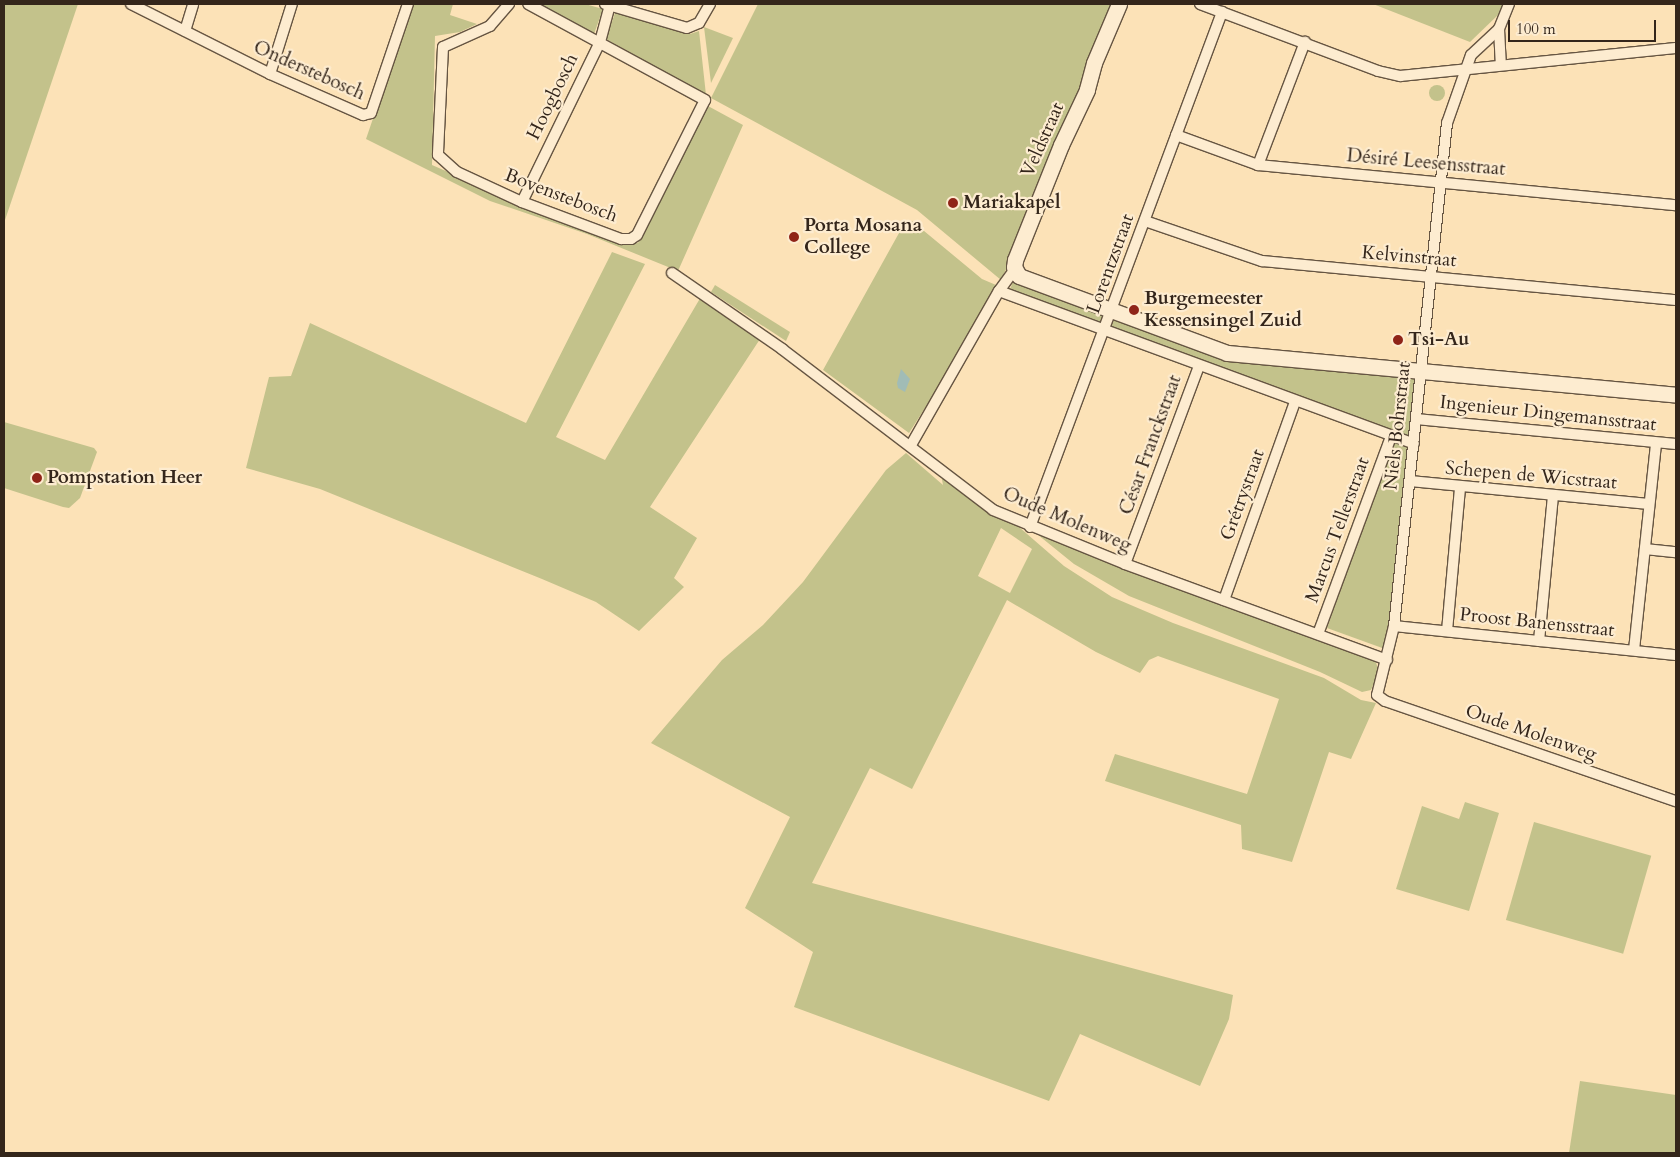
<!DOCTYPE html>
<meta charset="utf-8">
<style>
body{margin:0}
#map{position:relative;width:1680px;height:1157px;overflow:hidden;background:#fce2b7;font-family:Cardo,serif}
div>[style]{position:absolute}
.green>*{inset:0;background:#c3c28b;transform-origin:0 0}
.round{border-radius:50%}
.water>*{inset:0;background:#a1bcb6}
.roads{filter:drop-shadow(1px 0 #665542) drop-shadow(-1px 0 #665542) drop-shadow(0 1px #665542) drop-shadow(0 -1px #665542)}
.street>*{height:10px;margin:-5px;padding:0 5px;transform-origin:5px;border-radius:5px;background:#fdecd0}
.secondary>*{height:15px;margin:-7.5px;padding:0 7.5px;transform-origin:7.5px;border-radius:7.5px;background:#fdecd0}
.dots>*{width:14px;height:14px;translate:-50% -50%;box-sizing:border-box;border:2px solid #fdecd0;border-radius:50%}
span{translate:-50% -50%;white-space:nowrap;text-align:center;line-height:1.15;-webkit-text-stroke:4.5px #fdecd0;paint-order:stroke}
.street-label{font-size:19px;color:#34261b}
.poi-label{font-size:19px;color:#34261b;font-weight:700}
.left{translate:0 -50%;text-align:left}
.frame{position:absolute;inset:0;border:5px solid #34261b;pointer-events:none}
.scale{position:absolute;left:1508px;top:20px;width:148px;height:22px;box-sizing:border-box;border:2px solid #34261b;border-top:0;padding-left:6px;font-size:15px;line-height:18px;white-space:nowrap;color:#34261b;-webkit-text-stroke:4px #fdecd0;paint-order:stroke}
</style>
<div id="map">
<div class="green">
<div style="clip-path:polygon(4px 4px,78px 4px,4px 223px)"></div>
<div style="clip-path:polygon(412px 4px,453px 4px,450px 15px,477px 24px,460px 32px,435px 36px,432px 165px,565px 223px,627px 242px,638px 243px,708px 106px,743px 125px,678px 271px,587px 234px,490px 201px,366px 139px)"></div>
<div style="clip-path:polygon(539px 4px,585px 4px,603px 9px,594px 34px)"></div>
<div style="clip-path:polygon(758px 4px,1113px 4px,1029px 220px,1001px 280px,917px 210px,711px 98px)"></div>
<div style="clip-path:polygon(1373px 4px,1503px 4px,1498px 15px,1470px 42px)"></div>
<div style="clip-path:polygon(615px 13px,690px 34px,699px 31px,706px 95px,606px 39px)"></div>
<div style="clip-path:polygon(704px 27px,733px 38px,711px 83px)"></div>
<div class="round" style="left:1429px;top:85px;width:16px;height:16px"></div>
<div style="clip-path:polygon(912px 221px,982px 279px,996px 285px,955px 361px,909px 433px,823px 370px,904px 224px)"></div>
<div style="clip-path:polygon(612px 252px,645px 264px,556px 437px,605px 460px,702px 295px,762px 336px,650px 507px,697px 538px,674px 578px,684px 587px,639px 631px,596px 602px,542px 579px,320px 489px,246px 468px,269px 377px,291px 376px,310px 323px,526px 423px)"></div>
<div style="left:1014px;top:279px;width:100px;height:12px;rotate:21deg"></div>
<div style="clip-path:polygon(715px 285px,790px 332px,786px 341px,711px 292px)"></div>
<div style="clip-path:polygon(1114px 317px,1203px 349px,1417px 374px,1410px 439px,1110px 329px)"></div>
<div style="clip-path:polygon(4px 422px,94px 448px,97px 452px,80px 498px,69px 508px,63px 507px,4px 488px)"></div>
<div style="clip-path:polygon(1393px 442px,1409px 446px,1390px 633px,1385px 649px,1327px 628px)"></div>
<div style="clip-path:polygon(evenodd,906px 453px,943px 485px,941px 474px,1019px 527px,1064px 566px,1112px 597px,1173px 623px,1324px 678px,1361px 700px,1376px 703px,1351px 759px,1329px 752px,1292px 862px,1242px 849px,1241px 825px,1105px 781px,1115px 754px,1247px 794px,1279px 699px,1158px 656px,1149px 660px,1140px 673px,1096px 652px,1007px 600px,912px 789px,870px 768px,812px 883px,1233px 995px,1229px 1019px,1200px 1086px,1080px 1034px,1049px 1101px,794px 1007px,813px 952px,745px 908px,790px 817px,651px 743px,722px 660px,763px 625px,803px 582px,886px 470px,906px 453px,1001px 528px,1032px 549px,1010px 593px,978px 576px,1001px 528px)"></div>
<div style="clip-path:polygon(1032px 530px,1375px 660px,1379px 671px,1371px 690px,1362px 692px,1320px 672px,1129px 596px,1074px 564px)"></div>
<div style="clip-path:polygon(1465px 802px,1499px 813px,1469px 911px,1396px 889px,1422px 806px,1459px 819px)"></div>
<div style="left:1534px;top:822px;width:122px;height:102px;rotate:16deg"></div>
<div style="clip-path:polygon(1580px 1081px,1676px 1095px,1676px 1153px,1569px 1153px)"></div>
</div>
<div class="water">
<div style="clip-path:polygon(901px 369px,910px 379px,905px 392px,898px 388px,897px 383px)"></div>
</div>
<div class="roads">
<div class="street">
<div style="left:131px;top:4px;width:156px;rotate:26.7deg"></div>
<div style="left:270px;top:74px;width:102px;rotate:23.8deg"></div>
<div style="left:363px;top:115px;width:8px;rotate:-14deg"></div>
<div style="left:371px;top:113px;width:115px;rotate:-71.3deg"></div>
<div style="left:509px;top:4px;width:29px;rotate:131deg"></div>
<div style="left:490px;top:26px;width:51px;rotate:155.9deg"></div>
<div style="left:443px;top:47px;width:108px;rotate:92.7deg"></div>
<div style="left:438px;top:155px;width:25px;rotate:42deg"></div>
<div style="left:457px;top:172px;width:72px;rotate:24.8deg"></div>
<div style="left:522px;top:202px;width:106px;rotate:20.5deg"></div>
<div style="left:621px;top:239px;width:10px"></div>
<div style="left:631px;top:239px;width:7px;rotate:-34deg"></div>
<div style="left:637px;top:235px;width:151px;rotate:-63.3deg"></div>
<div style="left:705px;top:100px;width:201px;rotate:-151.5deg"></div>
<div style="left:605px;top:4px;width:85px;rotate:16.3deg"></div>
<div style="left:687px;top:28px;width:13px;rotate:-23deg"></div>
<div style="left:699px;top:23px;width:22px;rotate:-60deg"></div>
<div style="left:1200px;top:4px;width:190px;rotate:20.6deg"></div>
<div style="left:1378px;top:71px;width:23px;rotate:13deg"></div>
<div style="left:1400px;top:76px;width:277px;rotate:-5.8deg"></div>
<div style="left:1509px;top:4px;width:27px;rotate:112deg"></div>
<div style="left:1499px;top:29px;width:38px;rotate:137deg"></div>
<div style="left:1471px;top:55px;width:72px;rotate:109.4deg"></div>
<div style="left:1447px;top:123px;width:506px;rotate:96.01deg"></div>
<div style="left:1394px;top:626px;width:71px;rotate:103.8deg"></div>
<div style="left:1377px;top:695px;width:10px;rotate:37deg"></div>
<div style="left:1385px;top:701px;width:308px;rotate:19deg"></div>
<div style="left:1499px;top:29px;width:36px;rotate:87deg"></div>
<div style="left:185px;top:31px;width:28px;rotate:-73deg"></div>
<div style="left:270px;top:74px;width:73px;rotate:-72.6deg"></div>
<div style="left:1176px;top:135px;width:87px;rotate:20.1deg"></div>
<div style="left:1258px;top:165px;width:420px;rotate:5.5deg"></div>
<div style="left:1258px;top:165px;width:132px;rotate:-69.1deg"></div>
<div style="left:522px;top:202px;width:178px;rotate:-64deg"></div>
<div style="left:600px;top:42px;width:39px;rotate:-75deg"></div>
<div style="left:1145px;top:221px;width:124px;rotate:18.9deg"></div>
<div style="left:1262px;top:261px;width:416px;rotate:5.4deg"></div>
<div style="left:672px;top:273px;width:134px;rotate:34.6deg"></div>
<div style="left:782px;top:349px;width:265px;rotate:37.3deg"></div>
<div style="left:993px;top:510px;width:143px;rotate:22.2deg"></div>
<div style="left:1125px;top:564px;width:279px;rotate:20.1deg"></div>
<div style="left:999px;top:291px;width:442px;rotate:20.2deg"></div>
<div style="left:1416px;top:419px;width:261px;rotate:5.5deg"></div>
<div style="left:911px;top:445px;width:177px;rotate:-60.3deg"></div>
<div style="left:999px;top:291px;width:27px;rotate:-54deg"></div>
<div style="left:1410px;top:481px;width:240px;rotate:5.5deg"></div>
<div style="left:1030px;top:527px;width:550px;rotate:-69.55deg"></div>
<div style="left:1645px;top:549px;width:31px;rotate:6deg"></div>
<div style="left:1125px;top:564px;width:211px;rotate:-69.5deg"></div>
<div style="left:1224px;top:600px;width:210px;rotate:-70.3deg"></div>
<div style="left:1394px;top:626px;width:283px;rotate:5.9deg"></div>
<div style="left:1447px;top:631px;width:145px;rotate:-84.8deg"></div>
<div style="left:1318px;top:634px;width:210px;rotate:-69.7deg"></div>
<div style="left:1539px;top:641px;width:146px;rotate:-84.5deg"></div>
<div style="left:1634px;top:650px;width:208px;rotate:-83.9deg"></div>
</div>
<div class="secondary">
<div style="left:1119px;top:4px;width:64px;rotate:113deg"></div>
<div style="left:1094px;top:63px;width:28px;rotate:105deg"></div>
<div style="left:1087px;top:90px;width:61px;rotate:115.3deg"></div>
<div style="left:1061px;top:145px;width:124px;rotate:111.8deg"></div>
<div style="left:1015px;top:260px;width:7px;rotate:98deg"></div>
<div style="left:1014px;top:267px;width:10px;rotate:61deg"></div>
<div style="left:1019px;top:276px;width:222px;rotate:20.3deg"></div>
<div style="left:1227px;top:353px;width:451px;rotate:5.3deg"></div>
</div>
</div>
<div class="dots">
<div style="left:953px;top:203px;background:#8f2418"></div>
<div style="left:794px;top:237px;background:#8f2418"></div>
<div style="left:1134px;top:310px;background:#8f2418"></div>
<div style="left:1398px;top:340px;background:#8f2418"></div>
<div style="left:37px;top:478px;background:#8f2418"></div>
</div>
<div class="street-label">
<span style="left:309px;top:71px;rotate:24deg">Onderstebosch</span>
<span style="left:553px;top:97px;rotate:-64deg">Hoogbosch</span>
<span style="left:1043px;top:140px;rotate:-66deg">Veldstraat</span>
<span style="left:1426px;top:163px;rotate:5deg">Désiré Leesensstraat</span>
<span style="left:561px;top:196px;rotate:21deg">Bovenstebosch</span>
<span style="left:1409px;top:257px;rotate:5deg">Kelvinstraat</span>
<span style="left:1111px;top:264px;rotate:-70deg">Lorentzstraat</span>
<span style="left:1548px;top:414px;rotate:6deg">Ingenieur Dingemansstraat</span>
<span style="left:1398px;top:426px;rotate:-84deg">Niels Bohrstraat</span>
<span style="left:1151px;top:445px;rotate:-70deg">César Franckstraat</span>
<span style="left:1531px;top:476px;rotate:5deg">Schepen de Wicstraat</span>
<span style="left:1243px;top:495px;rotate:-70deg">Grétrystraat</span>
<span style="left:1067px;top:520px;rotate:23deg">Oude Molenweg</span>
<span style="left:1338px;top:530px;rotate:-70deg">Marcus Tellerstraat</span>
<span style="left:1537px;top:623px;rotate:6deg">Proost Banensstraat</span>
<span style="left:1531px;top:733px;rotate:19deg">Oude Molenweg</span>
</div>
<div class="poi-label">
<span class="left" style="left:963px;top:203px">Mariakapel</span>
<span class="left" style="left:804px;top:237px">Porta Mosana<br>College</span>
<span class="left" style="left:1144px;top:310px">Burgemeester<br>Kessensingel Zuid</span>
<span class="left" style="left:1408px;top:340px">Tsi-Au</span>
<span class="left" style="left:47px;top:478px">Pompstation Heer</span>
</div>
<div class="frame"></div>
<div class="scale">100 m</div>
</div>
